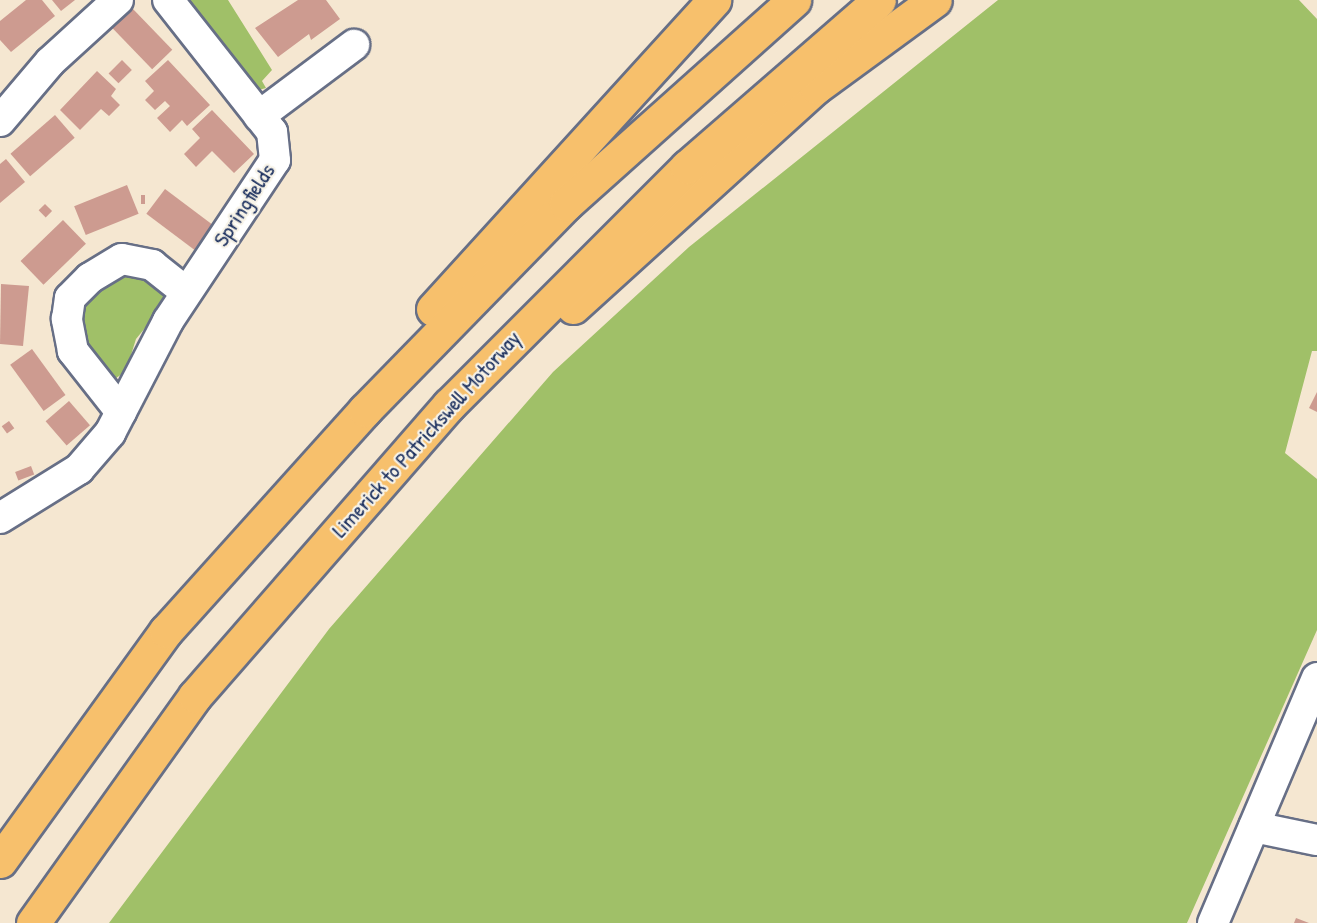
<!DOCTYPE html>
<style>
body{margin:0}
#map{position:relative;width:1317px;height:923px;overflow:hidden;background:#f5e7d1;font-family:"Patrick Hand",sans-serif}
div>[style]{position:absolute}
.green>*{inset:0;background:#a0c068}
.building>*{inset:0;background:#cd9b90;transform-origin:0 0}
.roads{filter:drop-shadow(2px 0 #676f86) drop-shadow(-2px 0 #676f86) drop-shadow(0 2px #676f86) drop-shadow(0 -2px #676f86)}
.minor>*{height:30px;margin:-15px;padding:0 15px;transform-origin:15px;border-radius:15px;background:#fff}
.highway>*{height:33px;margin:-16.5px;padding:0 16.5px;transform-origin:16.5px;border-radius:16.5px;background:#f7c06c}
span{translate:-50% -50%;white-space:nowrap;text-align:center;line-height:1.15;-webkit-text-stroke:4.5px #f7f3e8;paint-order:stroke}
.street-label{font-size:22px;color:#1b2f5e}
</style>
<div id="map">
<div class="green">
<div style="clip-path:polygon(185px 0,228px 0,272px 70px,262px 81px,266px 88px,255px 91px)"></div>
<div style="clip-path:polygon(998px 0,1299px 0,1317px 19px,1317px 351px,1312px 351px,1285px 453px,1317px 479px,1317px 630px,1187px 923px,109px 923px,329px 629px,553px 372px,689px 247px)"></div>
<div style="clip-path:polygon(134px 268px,172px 295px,136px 339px,126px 371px,112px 381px,81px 339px,82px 297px,92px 298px)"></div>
</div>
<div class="building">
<div style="clip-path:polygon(26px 0,42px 0,55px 16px,11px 52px,0 40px,0 21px)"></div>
<div style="clip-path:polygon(52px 0,75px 0,61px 11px)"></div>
<div style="clip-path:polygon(298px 0,326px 0,340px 19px,311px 40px,309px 34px,278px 57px,255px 28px)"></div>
<div style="left:132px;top:8px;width:58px;height:28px;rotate:46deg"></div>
<div style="left:122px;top:60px;width:14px;height:19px;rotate:45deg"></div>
<div style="clip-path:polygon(168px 60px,210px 105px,187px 126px,182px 120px,170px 132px,157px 118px,170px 106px,165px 101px,155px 110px,145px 100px,154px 91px,145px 81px)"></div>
<div style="clip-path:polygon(97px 71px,116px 89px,111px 96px,120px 105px,109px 116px,101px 109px,80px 130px,60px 110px)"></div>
<div style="clip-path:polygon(212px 110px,254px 154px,234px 173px,212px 151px,196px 167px,184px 154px,200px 138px,192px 129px)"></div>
<div style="left:55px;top:115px;width:30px;height:59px;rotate:49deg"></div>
<div style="clip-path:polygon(6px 159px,25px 182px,0 203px,0 164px)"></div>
<div style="left:127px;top:185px;width:31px;height:57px;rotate:68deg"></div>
<div style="left:165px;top:189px;width:60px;height:31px;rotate:37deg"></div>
<div style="left:141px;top:195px;width:4px;height:9px"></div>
<div style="left:45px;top:204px;width:10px;height:9px;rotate:45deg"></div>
<div style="left:63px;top:220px;width:33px;height:59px;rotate:46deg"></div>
<div style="clip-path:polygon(1px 284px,29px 286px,23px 346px,0 344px)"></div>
<div style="left:32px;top:349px;width:57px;height:27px;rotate:54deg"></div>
<div style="clip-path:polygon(1317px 392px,1317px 412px,1309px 408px)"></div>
<div style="left:69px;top:401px;width:32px;height:31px;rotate:49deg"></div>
<div style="left:9px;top:421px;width:9px;height:9px;rotate:54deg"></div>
<div style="left:31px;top:466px;width:9px;height:17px;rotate:69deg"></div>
<div style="clip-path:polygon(1296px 918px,1309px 923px,1294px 923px)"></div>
</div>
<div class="roads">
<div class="minor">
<div style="left:259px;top:116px;width:119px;rotate:-36.8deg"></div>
<div style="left:0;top:121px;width:77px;rotate:-49.7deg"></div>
<div style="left:50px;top:62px;width:92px;rotate:-42.4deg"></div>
<div style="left:121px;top:412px;width:78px;rotate:-128.2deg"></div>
<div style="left:73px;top:351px;width:33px;rotate:-101deg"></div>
<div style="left:67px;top:319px;width:21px;rotate:-82deg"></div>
<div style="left:70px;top:298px;width:28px;rotate:-45deg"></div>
<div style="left:90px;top:278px;width:37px;rotate:-31deg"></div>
<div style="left:122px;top:259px;width:31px;rotate:11deg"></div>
<div style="left:152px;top:265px;width:43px;rotate:38.5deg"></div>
<div style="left:0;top:518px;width:93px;rotate:-31.8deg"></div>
<div style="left:79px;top:469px;width:48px;rotate:-49.3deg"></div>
<div style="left:110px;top:433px;width:126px;rotate:-62.6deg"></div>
<div style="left:168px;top:321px;width:193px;rotate:-56.4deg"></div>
<div style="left:275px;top:160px;width:28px;rotate:-96deg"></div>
<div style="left:272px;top:132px;width:168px;rotate:-128.2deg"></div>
<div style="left:1254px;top:827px;width:64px;rotate:11.7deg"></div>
<div style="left:1213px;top:923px;width:266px;rotate:-67deg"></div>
</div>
<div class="highway">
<div style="left:573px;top:307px;width:328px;rotate:-42.2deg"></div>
<div style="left:816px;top:87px;width:147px;rotate:-36.2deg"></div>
<div style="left:433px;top:309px;width:418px;rotate:-47.7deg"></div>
<div style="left:0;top:861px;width:284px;rotate:-54.2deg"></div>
<div style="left:166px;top:631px;width:297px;rotate:-48deg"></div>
<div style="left:365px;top:410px;width:288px;rotate:-45.7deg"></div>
<div style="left:566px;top:204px;width:306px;rotate:-41.8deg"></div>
<div style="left:33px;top:923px;width:279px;rotate:-54.5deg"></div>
<div style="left:195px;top:696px;width:386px;rotate:-48.9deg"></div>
<div style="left:449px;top:405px;width:337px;rotate:-45deg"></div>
<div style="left:687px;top:167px;width:254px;rotate:-41deg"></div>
</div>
</div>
<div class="street-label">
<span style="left:244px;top:205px;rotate:-57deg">Springfields</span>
<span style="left:426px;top:434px;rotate:-48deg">Limerick to Patrickswell Motorway</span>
</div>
</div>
